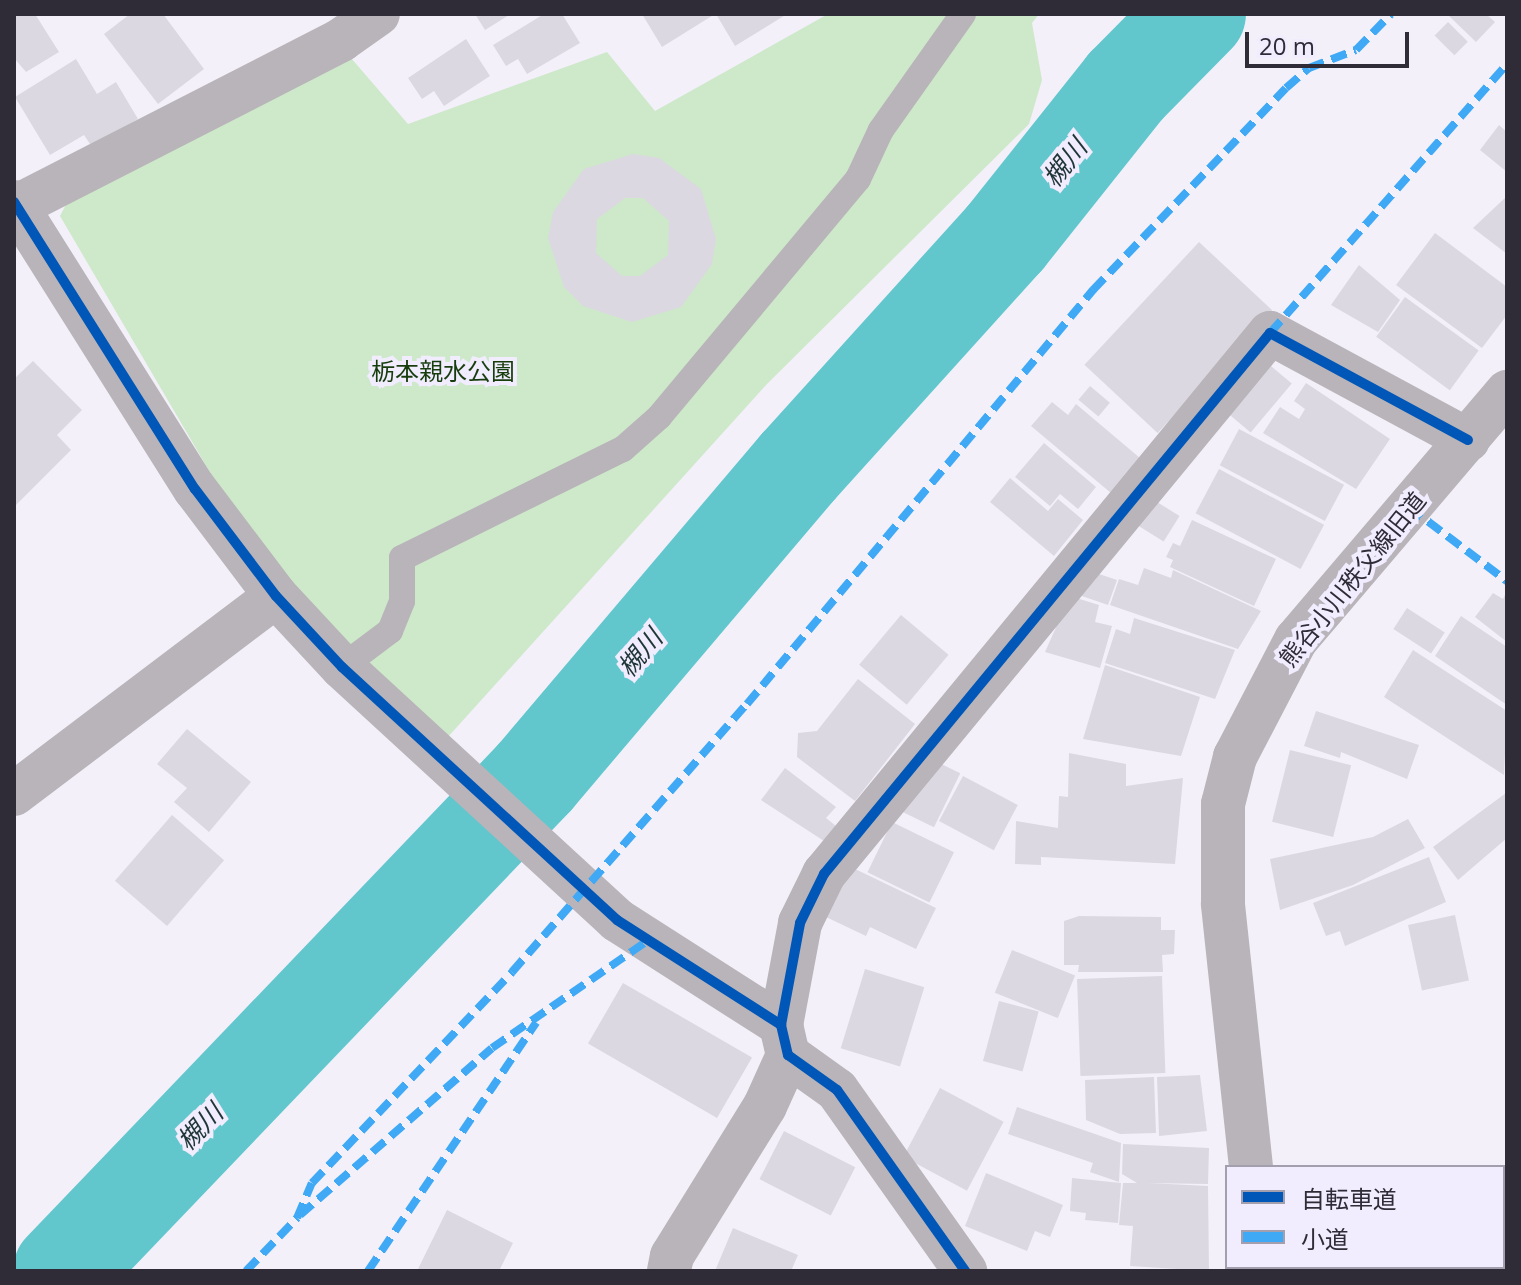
<!DOCTYPE html>
<meta charset="utf-8">
<style>
body{margin:0}
#map{position:relative;width:1521px;height:1285px;overflow:hidden;background:#f3f0fa;font-family:"Open Sans","Noto Sans JP",sans-serif}
div>[style]{position:absolute}
.green>*{inset:0;background:#cee8ca}
.river>*{height:98px;margin:-49px;padding:0 49px;transform-origin:49px;border-radius:49px;background:#61c7cd}
.building>*{inset:0;background:#dbd8e2;transform-origin:0 0}
.service>*{height:26px;margin:-13px;padding:0 13px;transform-origin:13px;border-radius:13px;background:#b8b4b9}
.minor>*{height:44px;margin:-22px;padding:0 22px;transform-origin:22px;border-radius:22px;background:#b8b4b9}
.tertiary>*{height:44px;margin:-22px;padding:0 22px;transform-origin:22px;border-radius:22px;background:#b8b4b9}
.quiet>*{height:8px;margin-top:-4px;transform-origin:0;background:repeating-linear-gradient(90deg,#3fa9f5 0 16px,transparent 0 24px)}
.cycleway>*{height:10px;margin:-5px;padding:0 5px;transform-origin:5px;border-radius:5px;background:#0057b8}
span{translate:-50% -50%;white-space:nowrap;text-align:center;line-height:1.15;-webkit-text-stroke:8px #f1ecfe;paint-order:stroke}
.park-label{font-size:24px;color:#183d0c}
.street-label{font-size:24px;color:#2f2c37}
.water-label{font-size:26px;color:#1f3636;font-style:italic}
.frame{position:absolute;inset:0;border:16px solid #2f2c37;pointer-events:none}
.legend{position:absolute;left:1225px;top:1165px;width:280px;height:104px;box-sizing:border-box;background:#f1ecfe;border:2px solid #a39fae;margin:0;padding:10px 14px;list-style:none;font-size:24px;color:#2f2c37}
.legend li{display:flex;align-items:center;gap:16px;height:40px}
.legend b{width:40px;border:2px solid #a39fae}
.scale{position:absolute;left:1245px;top:32px;width:164px;height:36px;box-sizing:border-box;border:4px solid #2f2c37;border-top:0;padding-left:10px;font-size:24px;line-height:28px;white-space:nowrap;color:#2f2c37;-webkit-text-stroke:6px #f1ecfe;paint-order:stroke}
</style>
<div id="map">
<div class="green">
<div style="clip-path:polygon(828px 14px,1039px 14px,1032px 23px,1042px 80px,1029px 124px,767px 384px,447px 738px,319px 618px,235px 515px,60px 216px,72px 193px,351px 58px,408px 124px,607px 52px,655px 111px)"></div>
</div>
<div class="river">
<div style="left:62px;top:1271px;width:684px;rotate:-46.24deg"></div>
<div style="left:535px;top:777px;width:407px;rotate:-49.7deg"></div>
<div style="left:798px;top:467px;width:309px;rotate:-47.9deg"></div>
<div style="left:1005px;top:238px;width:194px;rotate:-51.5deg"></div>
<div style="left:1126px;top:86px;width:101px;rotate:-45.4deg"></div>
</div>
<div class="building">
<div style="clip-path:polygon(14px 14px,35px 14px,59px 52px,26px 72px,14px 58px)"></div>
<div style="clip-path:polygon(130px 14px,163px 14px,204px 69px,158px 104px,104px 34px)"></div>
<div style="clip-path:polygon(475px 14px,511px 14px,485px 30px)"></div>
<div style="clip-path:polygon(544px 14px,562px 14px,580px 43px,527px 74px,518px 59px,506px 66px,493px 45px)"></div>
<div style="clip-path:polygon(642px 14px,715px 14px,662px 47px)"></div>
<div style="clip-path:polygon(716px 14px,787px 14px,735px 46px)"></div>
<div style="clip-path:polygon(1447px 14px,1486px 14px,1495px 22px,1476px 42px)"></div>
<div style="left:1448px;top:22px;width:28px;height:19px;rotate:45deg"></div>
<div style="clip-path:polygon(466px 39px,490px 76px,444px 106px,434px 91px,422px 99px,408px 78px)"></div>
<div style="clip-path:polygon(76px 59px,97px 94px,116px 82px,138px 119px,92px 147px,84px 135px,50px 155px,15px 97px)"></div>
<div style="clip-path:polygon(1499px 125px,1507px 132px,1507px 172px,1480px 150px)"></div>
<div style="clip-path:polygon(evenodd,633px 154px,659px 158px,701px 189px,716px 239px,712px 264px,681px 307px,632px 322px,583px 306px,564px 287px,548px 238px,553px 212px,584px 169px,633px 154px,625px 198px,643px 198px,669px 221px,668px 255px,640px 276px,622px 276px,596px 253px,597px 219px,625px 198px)"></div>
<div style="clip-path:polygon(1507px 196px,1507px 254px,1473px 228px)"></div>
<div style="clip-path:polygon(1435px 233px,1507px 287px,1507px 315px,1482px 348px,1396px 285px)"></div>
<div style="left:1199px;top:242px;width:100px;height:168px;rotate:43deg"></div>
<div style="clip-path:polygon(1359px 265px,1400px 300px,1378px 332px,1331px 305px)"></div>
<div style="left:1405px;top:297px;width:91px;height:49px;rotate:36deg"></div>
<div style="clip-path:polygon(33px 361px,82px 410px,57px 435px,71px 450px,14px 507px,14px 379px)"></div>
<div style="left:1265px;top:361px;width:35px;height:64px;rotate:40deg"></div>
<div style="clip-path:polygon(1306px 383px,1390px 439px,1356px 489px,1263px 433px,1280px 407px,1299px 419px,1305px 409px,1294px 401px)"></div>
<div style="left:1090px;top:386px;width:26px;height:18px;rotate:40deg"></div>
<div style="clip-path:polygon(1052px 402px,1068px 415px,1076px 404px,1140px 458px,1111px 493px,1031px 426px)"></div>
<div style="left:1239px;top:429px;width:119px;height:41px;rotate:28deg"></div>
<div style="clip-path:polygon(1044px 443px,1096px 487px,1078px 509px,1060px 494px,1050px 506px,1015px 477px)"></div>
<div style="left:1219px;top:469px;width:119px;height:50px;rotate:28deg"></div>
<div style="clip-path:polygon(1010px 478px,1048px 511px,1058px 499px,1083px 520px,1054px 556px,990px 502px)"></div>
<div style="left:1149px;top:497px;width:36px;height:30px;rotate:32deg"></div>
<div style="clip-path:polygon(1192px 520px,1276px 559px,1254px 606px,1170px 567px,1173px 560px,1166px 557px,1173px 543px,1180px 546px)"></div>
<div style="clip-path:polygon(1144px 568px,1171px 578px,1173px 570px,1261px 611px,1238px 649px,1110px 605px,1119px 579px,1138px 585px)"></div>
<div style="clip-path:polygon(1093px 572px,1117px 580px,1108px 605px,1073px 593px)"></div>
<div style="clip-path:polygon(1507px 591px,1507px 642px,1475px 617px,1493px 593px,1503px 599px)"></div>
<div style="clip-path:polygon(1070px 596px,1099px 605px,1095px 622px,1112px 626px,1100px 668px,1045px 652px)"></div>
<div style="left:1407px;top:608px;width:45px;height:25px;rotate:33deg"></div>
<div style="left:901px;top:615px;width:62px;height:65px;rotate:40deg"></div>
<div style="clip-path:polygon(1461px 616px,1507px 647px,1507px 705px,1435px 656px)"></div>
<div style="clip-path:polygon(1134px 618px,1235px 650px,1215px 699px,1105px 663px,1116px 629px,1130px 634px)"></div>
<div style="clip-path:polygon(1413px 650px,1507px 711px,1504px 775px,1384px 697px)"></div>
<div style="clip-path:polygon(1105px 665px,1200px 697px,1181px 756px,1083px 739px)"></div>
<div style="clip-path:polygon(858px 679px,915px 724px,855px 801px,797px 757px,798px 733px,817px 731px)"></div>
<div style="clip-path:polygon(1316px 711px,1419px 745px,1407px 779px,1341px 752px,1340px 758px,1304px 746px)"></div>
<div style="clip-path:polygon(187px 729px,251px 782px,209px 832px,174px 802px,187px 788px,157px 764px)"></div>
<div style="left:1290px;top:750px;width:63px;height:74px;rotate:14deg"></div>
<div style="clip-path:polygon(1069px 753px,1126px 764px,1126px 786px,1183px 778px,1175px 864px,1041px 857px,1041px 865px,1015px 864px,1016px 821px,1058px 828px,1059px 796px,1068px 797px)"></div>
<div style="left:927px;top:757px;width:37px;height:60px;rotate:26deg"></div>
<div style="clip-path:polygon(785px 768px,836px 807px,826px 818px,836px 826px,824px 841px,761px 800px)"></div>
<div style="left:963px;top:776px;width:62px;height:51px;rotate:28deg"></div>
<div style="clip-path:polygon(1506px 793px,1507px 838px,1458px 880px,1433px 847px)"></div>
<div style="left:172px;top:815px;width:69px;height:87px;rotate:41deg"></div>
<div style="clip-path:polygon(1408px 819px,1425px 848px,1353px 885px,1280px 910px,1270px 859px,1373px 837px)"></div>
<div style="left:892px;top:822px;width:69px;height:56px;rotate:26deg"></div>
<div style="clip-path:polygon(1429px 857px,1446px 902px,1345px 946px,1340px 931px,1326px 936px,1313px 903px)"></div>
<div style="clip-path:polygon(851px 867px,936px 908px,916px 949px,870px 927px,866px 936px,826px 917px)"></div>
<div style="left:1455px;top:915px;width:67px;height:48px;rotate:78deg"></div>
<div style="clip-path:polygon(1079px 916px,1161px 917px,1161px 930px,1175px 930px,1174px 954px,1162px 955px,1163px 972px,1078px 972px,1079px 965px,1064px 965px,1064px 921px)"></div>
<div style="left:1012px;top:950px;width:68px;height:46px;rotate:22deg"></div>
<div style="left:865px;top:969px;width:62px;height:83px;rotate:17deg"></div>
<div style="left:1162px;top:976px;width:97px;height:85px;rotate:88deg"></div>
<div style="left:623px;top:983px;width:149px;height:70px;rotate:30deg"></div>
<div style="left:999px;top:1001px;width:41px;height:62px;rotate:15deg"></div>
<div style="clip-path:polygon(1200px 1075px,1207px 1131px,1159px 1136px,1157px 1077px)"></div>
<div style="clip-path:polygon(1154px 1077px,1156px 1133px,1120px 1134px,1086px 1120px,1085px 1080px)"></div>
<div style="left:940px;top:1088px;width:72px;height:78px;rotate:28deg"></div>
<div style="clip-path:polygon(1017px 1107px,1121px 1143px,1119px 1182px,1090px 1172px,1093px 1163px,1008px 1134px)"></div>
<div style="left:784px;top:1131px;width:80px;height:54px;rotate:27deg"></div>
<div style="clip-path:polygon(1123px 1144px,1209px 1148px,1208px 1184px,1148px 1183px,1208px 1186px,1209px 1271px,1130px 1266px,1133px 1226px,1119px 1225px,1123px 1183px,1137px 1183px,1122px 1174px)"></div>
<div style="clip-path:polygon(986px 1173px,1063px 1205px,1050px 1237px,1035px 1231px,1027px 1251px,965px 1226px)"></div>
<div style="clip-path:polygon(1072px 1178px,1121px 1183px,1118px 1223px,1085px 1220px,1086px 1213px,1070px 1211px)"></div>
<div style="clip-path:polygon(447px 1210px,513px 1243px,499px 1271px,417px 1271px)"></div>
<div style="clip-path:polygon(733px 1228px,798px 1255px,791px 1271px,715px 1271px)"></div>
</div>
<div class="service">
<div style="left:342px;top:667px;width:60px;rotate:-36.9deg"></div>
<div style="left:390px;top:631px;width:32px;rotate:-68deg"></div>
<div style="left:402px;top:601px;width:43px;rotate:-90deg"></div>
<div style="left:402px;top:558px;width:246px;rotate:-26.3deg"></div>
<div style="left:623px;top:449px;width:48px;rotate:-41.6deg"></div>
<div style="left:659px;top:417px;width:310px;rotate:-50.1deg"></div>
<div style="left:858px;top:179px;width:54px;rotate:-64.9deg"></div>
<div style="left:881px;top:130px;width:142px;rotate:-54.7deg"></div>
</div>
<div class="minor">
<div style="left:14px;top:202px;width:339px;rotate:57.8deg"></div>
<div style="left:195px;top:489px;width:134px;rotate:52.9deg"></div>
<div style="left:276px;top:596px;width:97px;rotate:47.1deg"></div>
<div style="left:342px;top:667px;width:374px;rotate:42.6deg"></div>
<div style="left:617px;top:920px;width:195px;rotate:32.6deg"></div>
<div style="left:781px;top:1025px;width:31px;rotate:77deg"></div>
<div style="left:788px;top:1055px;width:60px;rotate:35.5deg"></div>
<div style="left:837px;top:1090px;width:222px;rotate:54.7deg"></div>
<div style="left:17px;top:206px;width:364px;rotate:-27.1deg"></div>
<div style="left:341px;top:40px;width:45px;rotate:-35.1deg"></div>
<div style="left:14px;top:794px;width:328px;rotate:-37.1deg"></div>
<div style="left:781px;top:1025px;width:104px;rotate:-79.4deg"></div>
<div style="left:800px;top:923px;width:55px;rotate:-63.9deg"></div>
<div style="left:824px;top:874px;width:701px;rotate:-50.5deg"></div>
<div style="left:1270px;top:333px;width:225px;rotate:28.4deg"></div>
<div style="left:669px;top:1271px;width:15px;rotate:-79deg"></div>
<div style="left:672px;top:1256px;width:176px;rotate:-58.2deg"></div>
<div style="left:765px;top:1106px;width:56px;rotate:-65.7deg"></div>
</div>
<div class="tertiary">
<div style="left:1251px;top:1167px;width:265px;rotate:-96.1deg"></div>
<div style="left:1223px;top:903px;width:99px;rotate:-90deg"></div>
<div style="left:1223px;top:804px;width:49px;rotate:-75.7deg"></div>
<div style="left:1235px;top:757px;width:132px;rotate:-62.5deg"></div>
<div style="left:1296px;top:640px;width:326px;rotate:-49.6deg"></div>
<div style="left:1258px;top:1267px;width:4px;rotate:76deg"></div>
</div>
<div class="quiet">
<div style="left:1270px;top:333px;width:359px;rotate:-48.6deg"></div>
<div style="left:1409px;top:507px;width:123px;rotate:37.1deg"></div>
<div style="left:300px;top:1215px;width:254px;rotate:-41deg"></div>
<div style="left:492px;top:1048px;width:188px;rotate:-34.6deg"></div>
<div style="left:246px;top:1271px;width:74px;rotate:-46.1deg"></div>
<div style="left:297px;top:1218px;width:38px;rotate:-67deg"></div>
<div style="left:312px;top:1183px;width:291px;rotate:-46.5deg"></div>
<div style="left:512px;top:972px;width:356px;rotate:-48.8deg"></div>
<div style="left:747px;top:704px;width:540px;rotate:-50.11deg"></div>
<div style="left:1093px;top:290px;width:279px;rotate:-46.3deg"></div>
<div style="left:1286px;top:88px;width:30px;rotate:-41deg"></div>
<div style="left:1309px;top:68px;width:50px;rotate:-21deg"></div>
<div style="left:1356px;top:50px;width:50px;rotate:-45.8deg"></div>
<div style="left:368px;top:1271px;width:300px;rotate:-55.9deg"></div>
</div>
<div class="cycleway">
<div style="left:14px;top:202px;width:339px;rotate:57.8deg"></div>
<div style="left:195px;top:489px;width:134px;rotate:52.9deg"></div>
<div style="left:276px;top:596px;width:97px;rotate:47.1deg"></div>
<div style="left:342px;top:667px;width:374px;rotate:42.6deg"></div>
<div style="left:617px;top:920px;width:195px;rotate:32.6deg"></div>
<div style="left:781px;top:1025px;width:31px;rotate:77deg"></div>
<div style="left:788px;top:1055px;width:60px;rotate:35.5deg"></div>
<div style="left:837px;top:1090px;width:222px;rotate:54.7deg"></div>
<div style="left:781px;top:1025px;width:104px;rotate:-79.4deg"></div>
<div style="left:800px;top:923px;width:55px;rotate:-63.9deg"></div>
<div style="left:824px;top:874px;width:701px;rotate:-50.5deg"></div>
<div style="left:1270px;top:333px;width:225px;rotate:28.4deg"></div>
</div>
<div class="park-label">
<span style="left:443px;top:371px">栃本親水公園</span>
</div>
<div class="street-label">
<span style="left:1352px;top:579px;rotate:-51deg">熊谷小川秩父線旧道</span>
</div>
<div class="water-label">
<span style="left:1065px;top:163px;rotate:-52deg">槻川</span>
<span style="left:640px;top:653px;rotate:-50deg">槻川</span>
<span style="left:200px;top:1127px;rotate:-46deg">槻川</span>
</div>
<div class="frame"></div>
<ul class="legend">
<li><b style="height:10px;background:#0057b8"></b>自転車道</li>
<li><b style="height:10px;background:#3fa9f5"></b>小道</li>
</ul>
<div class="scale">20 m</div>
</div>
